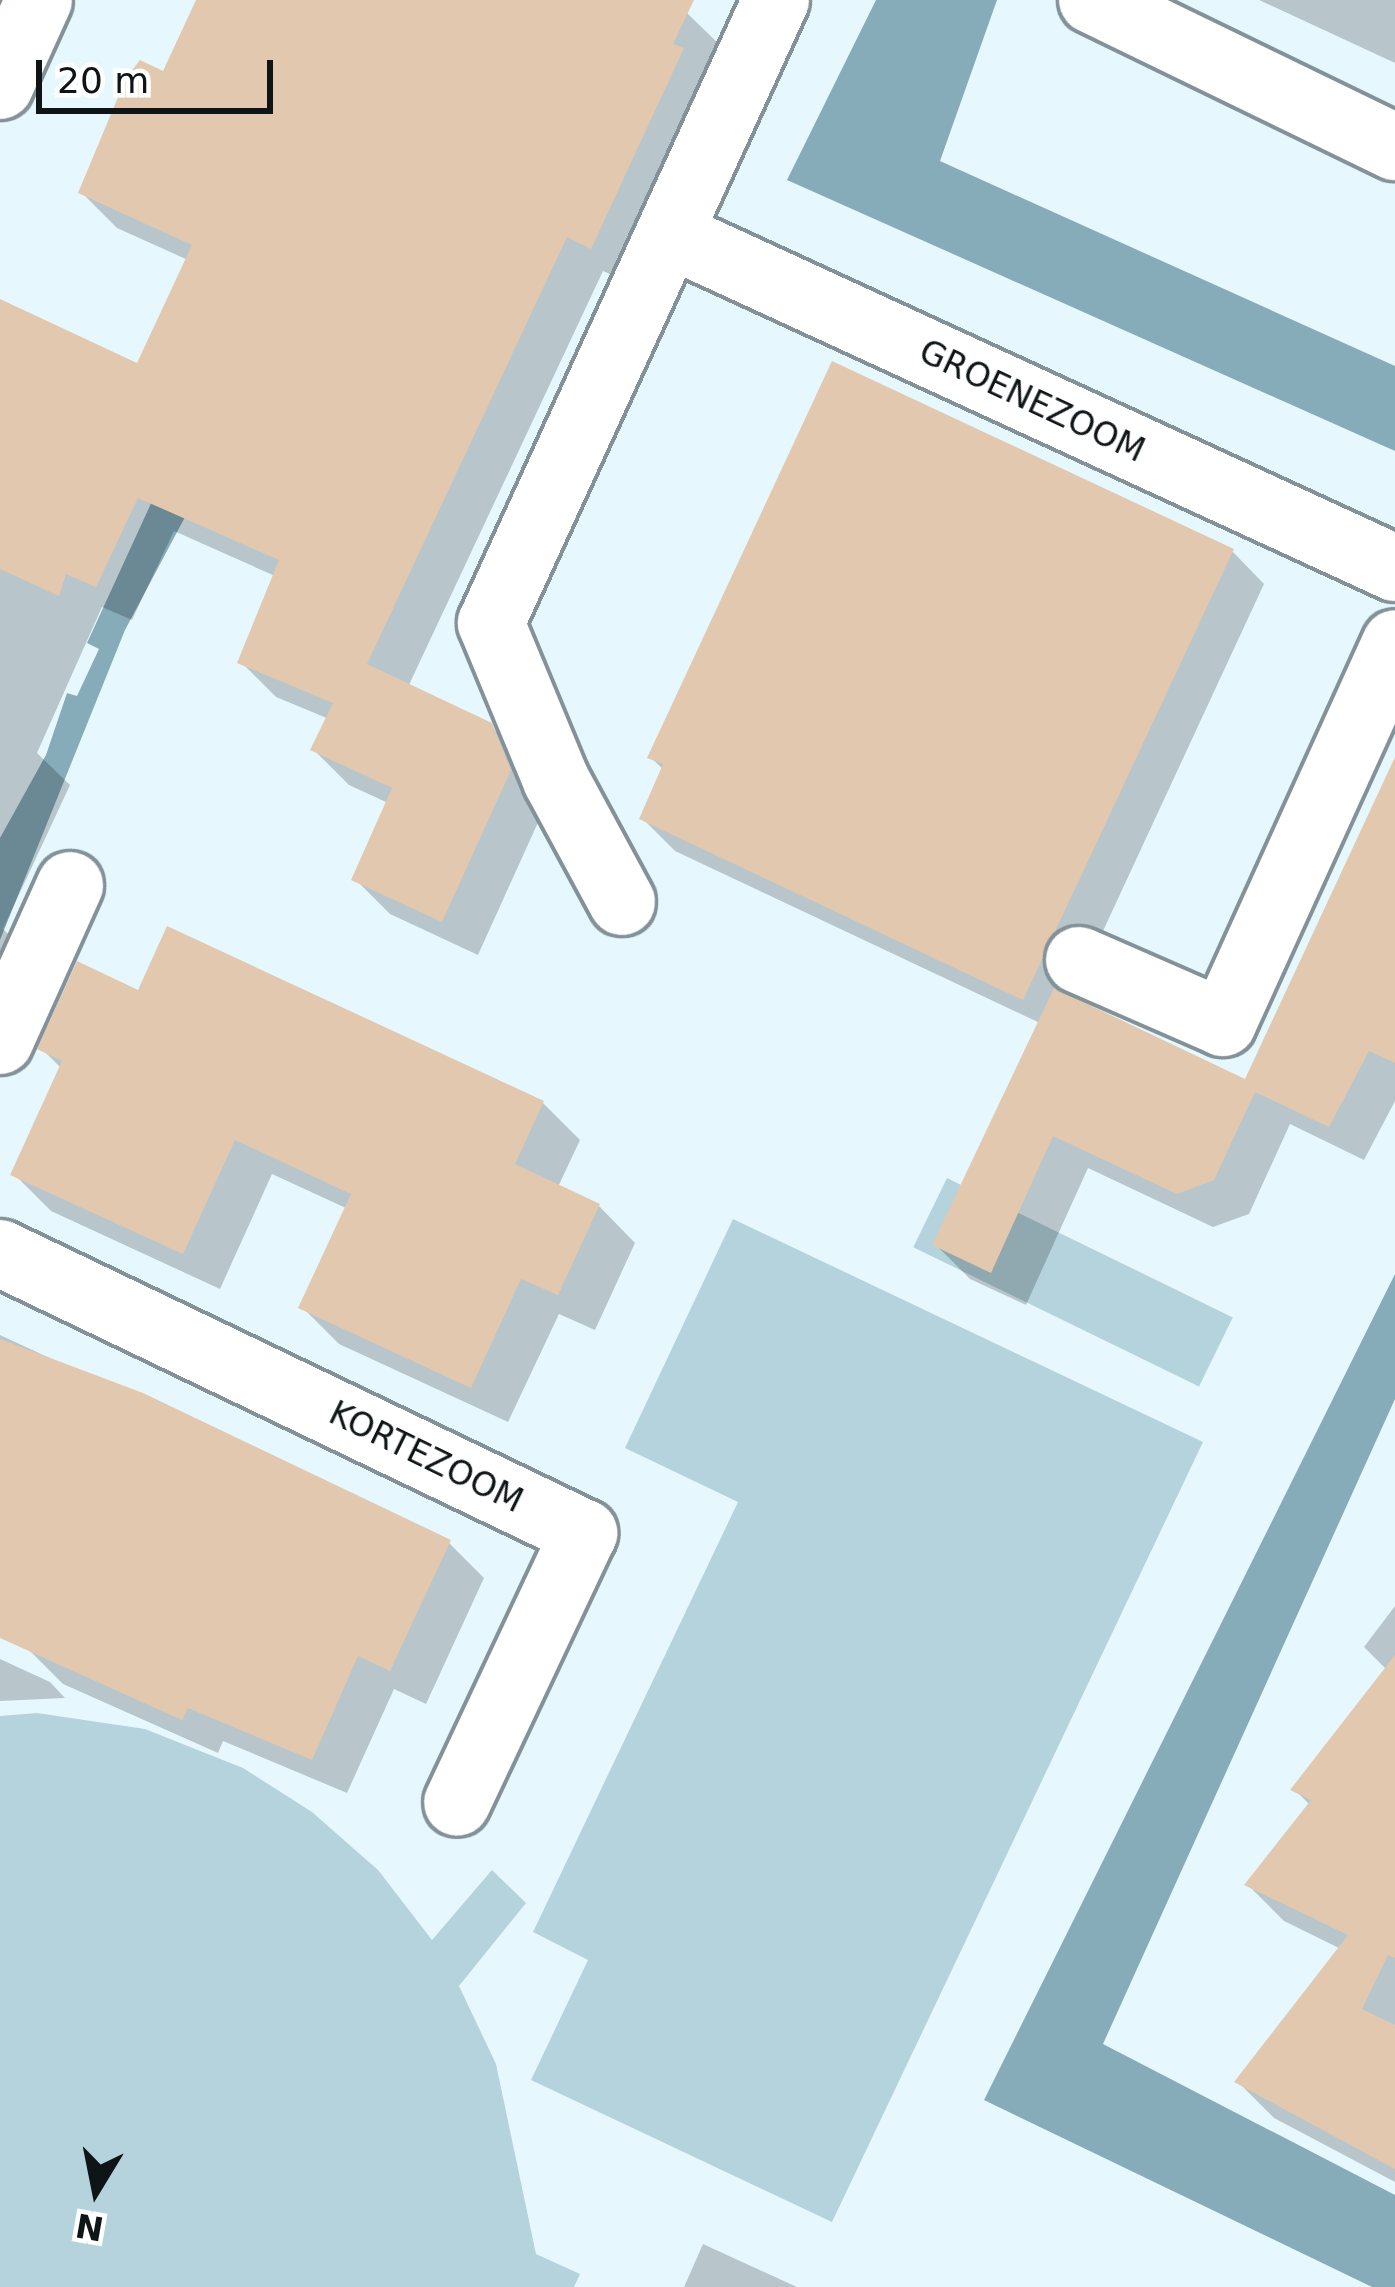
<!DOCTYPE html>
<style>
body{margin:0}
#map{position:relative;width:1395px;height:2287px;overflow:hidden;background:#e6f8fe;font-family:"DejaVu Sans",sans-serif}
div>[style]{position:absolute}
.green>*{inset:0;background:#b5d3dd;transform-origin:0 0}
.water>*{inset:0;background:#86acb9}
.shadow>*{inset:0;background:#0003}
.building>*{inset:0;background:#e2c8ae}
.roads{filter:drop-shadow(3px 0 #839298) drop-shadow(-3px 0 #839298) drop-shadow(0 3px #839298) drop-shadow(0 -3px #839298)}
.street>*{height:66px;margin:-33px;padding:0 33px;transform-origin:33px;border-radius:33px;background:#fff}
.secondary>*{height:66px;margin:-33px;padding:0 33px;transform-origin:33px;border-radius:33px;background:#fff}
span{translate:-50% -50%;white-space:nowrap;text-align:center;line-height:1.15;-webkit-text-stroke:10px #fff;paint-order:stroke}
.street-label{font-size:33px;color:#0f1517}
.north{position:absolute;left:36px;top:2131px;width:120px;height:120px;-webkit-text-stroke:9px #fff;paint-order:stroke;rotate:190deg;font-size:33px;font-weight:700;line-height:48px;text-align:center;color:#0f1517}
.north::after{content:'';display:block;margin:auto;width:42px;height:54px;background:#0f1517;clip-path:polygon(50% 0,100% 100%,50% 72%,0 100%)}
.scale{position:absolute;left:36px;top:60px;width:237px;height:54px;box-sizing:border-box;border:6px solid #0f1517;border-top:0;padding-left:15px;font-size:36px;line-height:42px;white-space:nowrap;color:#0f1517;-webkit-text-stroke:9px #fff;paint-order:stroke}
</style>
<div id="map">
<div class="green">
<div style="left:947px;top:1178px;width:318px;height:77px;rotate:26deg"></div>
<div style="clip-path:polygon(733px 1219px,1203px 1442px,832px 2222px,531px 2080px,588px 1960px,533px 1932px,738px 1502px,625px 1448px)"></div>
<div style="clip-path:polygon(37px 1713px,145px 1729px,243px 1768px,312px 1812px,378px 1870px,432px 1940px,492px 1870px,526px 1903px,459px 1986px,496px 2064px,536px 2254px,580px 2274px,574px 2287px,0 2287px,0 1716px)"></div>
</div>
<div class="water">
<div style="clip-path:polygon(876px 0,997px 0,940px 161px,1395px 366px,1395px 451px,787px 180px)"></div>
<div style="clip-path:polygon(210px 470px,125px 630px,0 940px,0 838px,46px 755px,67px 693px,77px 696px,99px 649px,87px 643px,159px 486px)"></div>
<div style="clip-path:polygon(1395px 1274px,1395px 1399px,1103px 2044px,1395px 2195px,1395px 2287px,1372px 2287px,984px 2100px)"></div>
</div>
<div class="shadow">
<div style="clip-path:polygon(202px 0,658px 0,687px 13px,723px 48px,627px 282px,603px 271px,408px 687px,490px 725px,526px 762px,545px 807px,478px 955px,390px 914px,355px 879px,388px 803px,349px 785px,314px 750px,329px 719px,276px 697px,241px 662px,275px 576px,174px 531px,132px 620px,102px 607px,37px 753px,70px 785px,3px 929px,43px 967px,0 1018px,0 326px,139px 367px,188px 260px,117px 228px,82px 193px,165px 75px)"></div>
<div style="clip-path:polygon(1259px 0,1395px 0,1395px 63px)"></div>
<div style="clip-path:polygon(1232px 551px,1264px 584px,1071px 1000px,1246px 1083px,1395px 761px,1395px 1101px,1364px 1160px,1290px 1124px,1249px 1214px,1213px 1227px,1088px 1168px,1026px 1305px,970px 1279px,935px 1244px,1040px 1023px,675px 851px,642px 818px,664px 770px,650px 757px)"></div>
<div style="clip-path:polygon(140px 994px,543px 1103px,580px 1140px,558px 1187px,599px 1206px,635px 1243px,595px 1330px,559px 1314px,508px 1422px,339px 1344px,302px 1307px,348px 1209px,272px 1174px,220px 1289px,51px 1211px,14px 1174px,62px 1069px,41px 1048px)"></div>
<div style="clip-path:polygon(0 1335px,449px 1543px,484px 1578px,426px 1704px,394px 1689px,347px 1793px,223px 1741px,218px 1753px,63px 1684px,27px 1648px,0 1518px)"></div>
<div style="clip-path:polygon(1395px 1606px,1395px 2182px,1274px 2118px,1238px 2082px,1341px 1949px,1284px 1921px,1248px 1885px,1310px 1805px,1294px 1789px,1387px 1670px,1364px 1647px)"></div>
<div style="clip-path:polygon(0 1659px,50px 1682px,65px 1698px,0 1701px)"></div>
<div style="clip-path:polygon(703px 2244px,797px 2287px,684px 2287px)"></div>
</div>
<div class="building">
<div style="clip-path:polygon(196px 0,694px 0,673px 44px,684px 48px,591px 249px,567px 237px,367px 664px,492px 723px,511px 770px,442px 922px,351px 880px,392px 788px,310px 750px,333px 703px,237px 663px,279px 560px,138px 498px,96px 587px,66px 574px,59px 596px,0 569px,0 299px,137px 363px,192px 245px,78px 193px,126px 78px,140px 60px,163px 71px)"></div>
<div style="clip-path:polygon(832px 361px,1234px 549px,1023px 1000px,639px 819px,663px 764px,647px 758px)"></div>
<div style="clip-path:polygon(1395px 757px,1395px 1063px,1369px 1051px,1329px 1127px,1255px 1092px,1214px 1180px,1177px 1194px,1053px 1136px,991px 1273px,932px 1245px,1054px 988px,1245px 1079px)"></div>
<div style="clip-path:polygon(167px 926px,544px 1101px,515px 1164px,600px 1204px,558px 1295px,521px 1279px,471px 1388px,298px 1308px,351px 1194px,235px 1140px,183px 1254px,10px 1175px,62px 1061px,37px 1049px,77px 961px,138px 990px)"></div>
<div style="clip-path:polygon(0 1339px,143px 1393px,451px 1540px,390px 1671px,358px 1656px,312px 1760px,188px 1708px,182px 1720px,0 1638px)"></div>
<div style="clip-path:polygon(1395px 1655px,1395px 1958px,1388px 1955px,1362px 2009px,1395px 2025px,1395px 2169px,1234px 2082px,1348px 1935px,1244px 1885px,1311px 1800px,1290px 1790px)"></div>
</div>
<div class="roads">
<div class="street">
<div style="left:669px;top:234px;width:799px;rotate:24.71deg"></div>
<div style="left:622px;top:902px;width:139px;rotate:-118.4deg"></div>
<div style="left:556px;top:780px;width:170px;rotate:-112.5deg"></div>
<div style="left:491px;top:623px;width:685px;rotate:-65.42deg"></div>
<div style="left:1079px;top:960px;width:157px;rotate:23.6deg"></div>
<div style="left:1223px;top:1023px;width:417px;rotate:-65.6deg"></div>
<div style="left:0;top:1041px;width:171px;rotate:-65.8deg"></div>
<div style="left:0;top:1253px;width:648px;rotate:25.62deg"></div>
<div style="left:584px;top:1533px;width:298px;rotate:115.2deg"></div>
</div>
<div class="secondary">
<div style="left:1092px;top:0;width:337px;rotate:25.9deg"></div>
<div style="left:0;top:86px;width:94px;rotate:-65.6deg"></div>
</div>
</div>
<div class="street-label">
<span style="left:1032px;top:401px;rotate:25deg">GROENEZOOM</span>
<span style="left:426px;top:1457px;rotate:26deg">KORTEZOOM</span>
</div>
<div class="north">N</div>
<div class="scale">20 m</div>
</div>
